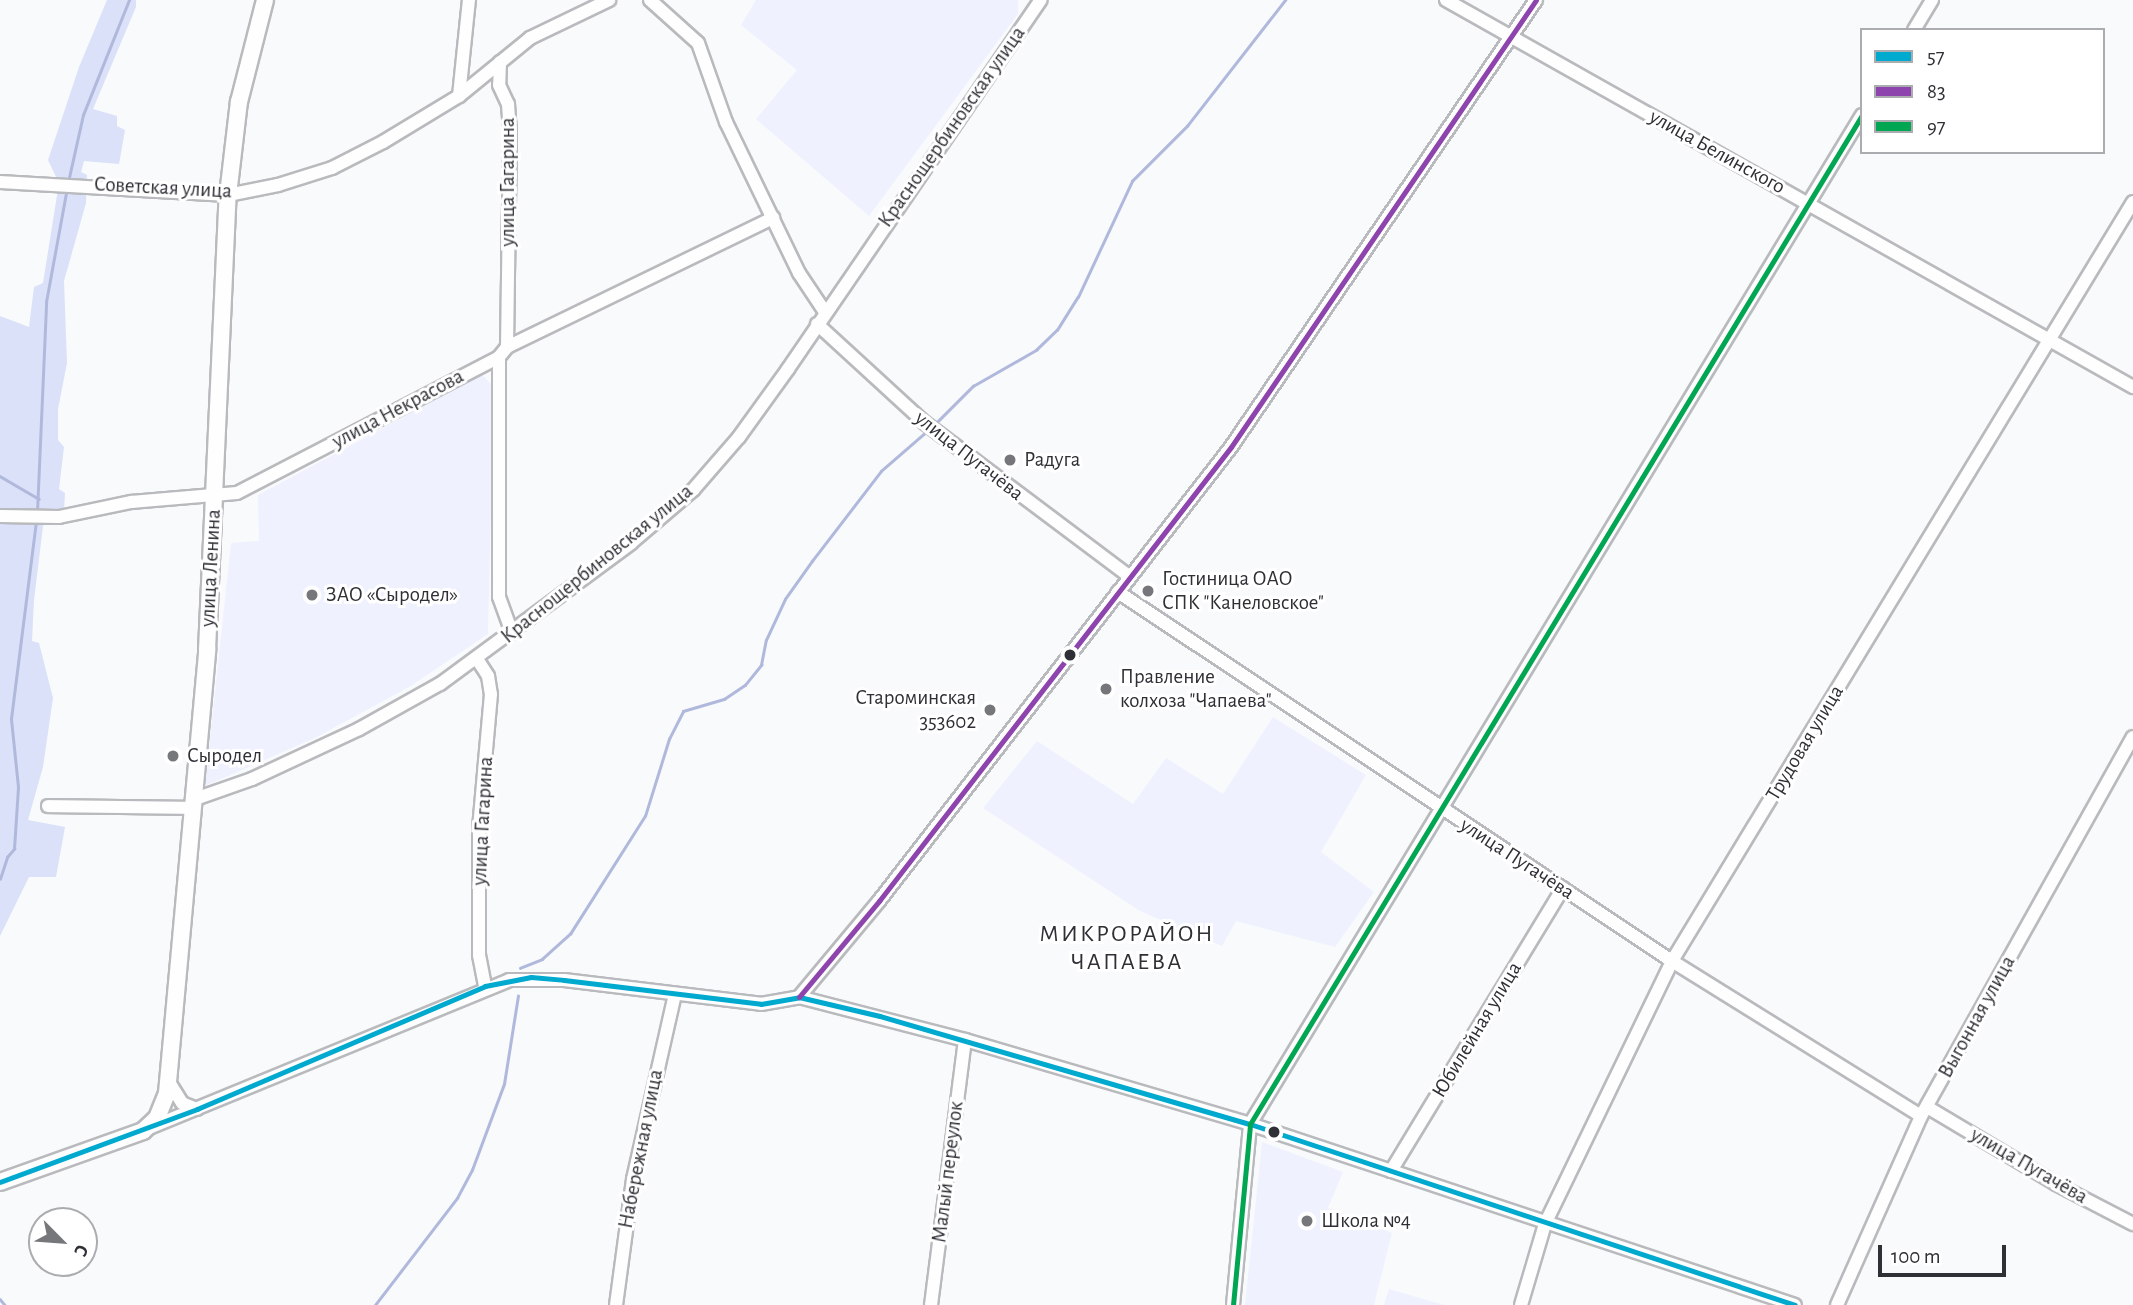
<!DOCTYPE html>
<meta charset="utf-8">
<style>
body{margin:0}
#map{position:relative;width:2133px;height:1305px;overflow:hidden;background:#f9fafc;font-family:"Alegreya Sans",sans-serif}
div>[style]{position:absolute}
.built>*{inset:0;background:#eff2fe}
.green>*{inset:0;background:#dae1f9}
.stream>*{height:2.5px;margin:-1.25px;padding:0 1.25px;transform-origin:1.25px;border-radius:1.25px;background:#b0b9dc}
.roads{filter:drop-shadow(2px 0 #b9babd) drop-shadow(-2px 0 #b9babd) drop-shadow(0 2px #b9babd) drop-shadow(0 -2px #b9babd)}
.minor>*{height:12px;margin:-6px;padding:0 6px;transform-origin:6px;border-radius:6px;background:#fefeff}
.major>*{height:16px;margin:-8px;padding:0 8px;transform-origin:8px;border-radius:8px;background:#fefeff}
.bus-1>*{height:5px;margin:-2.5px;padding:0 2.5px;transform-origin:2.5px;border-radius:2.5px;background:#00a9ce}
.bus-2>*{height:5px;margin:-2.5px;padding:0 2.5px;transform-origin:2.5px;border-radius:2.5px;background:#8e44ad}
.bus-3>*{height:5px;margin:-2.5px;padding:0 2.5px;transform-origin:2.5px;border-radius:2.5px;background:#00a651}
.dots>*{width:19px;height:19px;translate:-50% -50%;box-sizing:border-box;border:4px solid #fff;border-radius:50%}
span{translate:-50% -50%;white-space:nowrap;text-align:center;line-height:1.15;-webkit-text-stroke:6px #fff;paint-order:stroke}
.street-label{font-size:21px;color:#2e3036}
.poi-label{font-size:21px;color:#2e3036}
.left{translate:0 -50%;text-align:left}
.right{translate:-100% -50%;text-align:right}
.quarter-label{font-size:24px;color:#2e3036;letter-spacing:2px}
.legend{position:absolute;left:1860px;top:28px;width:245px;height:126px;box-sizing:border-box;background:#fff;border:2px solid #abacaf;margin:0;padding:9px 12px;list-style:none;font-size:21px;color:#2e3036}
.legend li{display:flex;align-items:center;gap:14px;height:35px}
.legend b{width:35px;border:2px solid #abacaf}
.north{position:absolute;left:28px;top:1207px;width:70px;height:70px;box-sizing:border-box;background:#fff;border:2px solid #abacaf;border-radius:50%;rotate:115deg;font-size:19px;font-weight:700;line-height:28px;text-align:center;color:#2e3036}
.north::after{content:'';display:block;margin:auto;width:24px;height:32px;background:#75777b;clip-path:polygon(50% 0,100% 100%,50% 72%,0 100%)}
.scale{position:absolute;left:1878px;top:1245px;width:128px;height:32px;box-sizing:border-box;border:4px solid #2e3036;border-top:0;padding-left:9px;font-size:21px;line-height:24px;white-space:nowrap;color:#2e3036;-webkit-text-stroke:5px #fff;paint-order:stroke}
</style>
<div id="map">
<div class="built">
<div style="clip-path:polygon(756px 0,1018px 0,1018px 14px,869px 216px,756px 119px,797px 70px,741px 25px)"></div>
<div style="clip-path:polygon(482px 375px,494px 387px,488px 634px,409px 687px,315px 738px,205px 786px,231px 543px,259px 541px,258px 495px)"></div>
<div style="clip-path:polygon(1273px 717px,1366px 775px,1321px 852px,1374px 892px,1335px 947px,1236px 921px,1222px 946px,1140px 911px,983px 808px,1037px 741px,1133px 804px,1166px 758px,1223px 794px)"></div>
<div style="clip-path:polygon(1262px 1142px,1343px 1172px,1328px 1208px,1392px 1233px,1374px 1305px,1245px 1305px)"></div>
<div style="clip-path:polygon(1389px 1289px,1444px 1305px,1384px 1305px)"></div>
</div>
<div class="green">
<div style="clip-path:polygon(107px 0,136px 0,136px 7px,93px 109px,117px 116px,117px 126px,125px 130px,119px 164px,84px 161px,81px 172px,87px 175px,86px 203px,64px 281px,67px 363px,58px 409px,58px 440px,64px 447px,59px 489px,65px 493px,64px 510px,44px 518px,34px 600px,32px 641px,39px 643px,53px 698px,43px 767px,28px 820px,65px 827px,56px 877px,29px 877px,0 936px,0 316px,29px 327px,34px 287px,43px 283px,59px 183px,48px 160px,79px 67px)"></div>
</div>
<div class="stream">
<div style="left:68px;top:182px;width:69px;rotate:-77.4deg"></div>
<div style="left:83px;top:115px;width:124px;rotate:-68.2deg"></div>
<div style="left:935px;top:424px;width:54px;rotate:-45deg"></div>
<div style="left:973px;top:386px;width:73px;rotate:-29.7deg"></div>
<div style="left:1036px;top:350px;width:29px;rotate:-44deg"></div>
<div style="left:1057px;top:330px;width:39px;rotate:-58deg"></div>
<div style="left:1078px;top:297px;width:128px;rotate:-65deg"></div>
<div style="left:1132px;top:181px;width:78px;rotate:-45deg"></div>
<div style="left:1187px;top:126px;width:160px;rotate:-52.1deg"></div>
<div style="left:0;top:476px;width:45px;rotate:30.5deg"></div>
<div style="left:37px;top:512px;width:210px;rotate:-87.5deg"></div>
<div style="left:46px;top:302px;width:116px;rotate:-79.6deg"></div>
<div style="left:0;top:879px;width:23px;rotate:-72deg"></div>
<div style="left:7px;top:857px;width:11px;rotate:-49deg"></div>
<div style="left:14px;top:849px;width:62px;rotate:-86.3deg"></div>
<div style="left:18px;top:787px;width:68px;rotate:-95.9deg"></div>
<div style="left:11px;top:719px;width:199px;rotate:-82.8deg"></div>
<div style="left:520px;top:968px;width:24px;rotate:-22deg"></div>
<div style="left:542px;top:959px;width:38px;rotate:-42deg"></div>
<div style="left:570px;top:934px;width:140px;rotate:-57.6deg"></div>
<div style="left:645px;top:816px;width:81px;rotate:-72.7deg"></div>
<div style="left:669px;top:739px;width:31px;rotate:-63deg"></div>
<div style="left:683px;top:711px;width:43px;rotate:-16.3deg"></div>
<div style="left:724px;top:699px;width:25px;rotate:-34deg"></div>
<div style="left:745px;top:685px;width:26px;rotate:-51deg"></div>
<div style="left:761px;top:665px;width:25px;rotate:-79deg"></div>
<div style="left:766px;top:640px;width:45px;rotate:-65.1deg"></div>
<div style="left:785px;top:599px;width:47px;rotate:-54.6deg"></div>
<div style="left:812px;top:561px;width:113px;rotate:-52.5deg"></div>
<div style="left:881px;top:471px;width:61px;rotate:-41deg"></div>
<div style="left:0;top:1299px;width:8px;rotate:50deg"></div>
<div style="left:375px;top:1305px;width:135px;rotate:-52.5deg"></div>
<div style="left:457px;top:1198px;width:32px;rotate:-62deg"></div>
<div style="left:472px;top:1170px;width:92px;rotate:-69.6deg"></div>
<div style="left:504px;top:1084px;width:89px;rotate:-81deg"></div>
</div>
<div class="roads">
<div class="minor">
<div style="left:650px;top:0;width:64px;rotate:41.9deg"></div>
<div style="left:698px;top:43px;width:84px;rotate:70.5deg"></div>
<div style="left:726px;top:122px;width:168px;rotate:64.2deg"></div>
<div style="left:799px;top:273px;width:47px;rotate:56.3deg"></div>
<div style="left:1446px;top:0;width:789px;rotate:29.39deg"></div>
<div style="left:1914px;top:30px;width:35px;rotate:-59deg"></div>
<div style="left:500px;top:62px;width:23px;rotate:92deg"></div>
<div style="left:499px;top:85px;width:21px;rotate:65deg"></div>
<div style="left:508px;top:104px;width:29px;rotate:86deg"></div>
<div style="left:510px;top:133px;width:214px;rotate:90.8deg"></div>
<div style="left:459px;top:96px;width:97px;rotate:-84.1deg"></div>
<div style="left:0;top:182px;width:228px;rotate:3.3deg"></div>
<div style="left:228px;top:195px;width:51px;rotate:-11.3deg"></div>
<div style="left:278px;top:185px;width:57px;rotate:-17.5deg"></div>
<div style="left:332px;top:168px;width:57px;rotate:-27deg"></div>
<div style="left:383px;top:142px;width:89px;rotate:-31.2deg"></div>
<div style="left:459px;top:96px;width:92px;rotate:-39.2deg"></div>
<div style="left:530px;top:38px;width:88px;rotate:-25.7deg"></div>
<div style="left:817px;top:324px;width:147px;rotate:42.5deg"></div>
<div style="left:925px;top:423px;width:256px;rotate:36.9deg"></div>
<div style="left:499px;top:357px;width:240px;rotate:90deg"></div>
<div style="left:499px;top:597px;width:38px;rotate:70deg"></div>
<div style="left:0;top:516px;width:59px;rotate:1deg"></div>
<div style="left:59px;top:517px;width:74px;rotate:-11.8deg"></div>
<div style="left:131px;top:502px;width:106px;rotate:-4.9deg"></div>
<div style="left:237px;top:493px;width:295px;rotate:-27.4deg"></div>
<div style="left:499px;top:357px;width:13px;rotate:-51deg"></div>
<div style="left:507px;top:347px;width:296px;rotate:-25.9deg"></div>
<div style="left:1118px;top:592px;width:666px;rotate:33.67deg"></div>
<div style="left:1672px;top:961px;width:293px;rotate:31.9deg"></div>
<div style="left:477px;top:659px;width:20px;rotate:57deg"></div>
<div style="left:488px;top:676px;width:18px;rotate:81deg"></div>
<div style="left:491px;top:694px;width:135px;rotate:95.1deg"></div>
<div style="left:479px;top:828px;width:127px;rotate:90deg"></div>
<div style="left:479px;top:955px;width:32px;rotate:79deg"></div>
<div style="left:195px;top:799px;width:60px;rotate:-19.3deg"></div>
<div style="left:252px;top:779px;width:118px;rotate:-25deg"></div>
<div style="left:359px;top:729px;width:93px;rotate:-29.1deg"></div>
<div style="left:440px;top:684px;width:237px;rotate:-36.4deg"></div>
<div style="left:631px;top:543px;width:82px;rotate:-40.5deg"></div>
<div style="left:693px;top:490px;width:70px;rotate:-49deg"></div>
<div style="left:739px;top:437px;width:84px;rotate:-54.2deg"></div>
<div style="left:788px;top:369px;width:447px;rotate:-55.6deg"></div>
<div style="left:48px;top:806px;width:146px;rotate:0.8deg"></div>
<div style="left:799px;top:997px;width:125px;rotate:-50.2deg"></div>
<div style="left:879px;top:901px;width:574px;rotate:-52.21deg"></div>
<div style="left:1231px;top:447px;width:541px;rotate:-55.69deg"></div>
<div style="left:169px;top:1082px;width:25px;rotate:58deg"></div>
<div style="left:182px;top:1103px;width:16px;rotate:22deg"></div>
<div style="left:1927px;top:1107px;width:150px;rotate:30.8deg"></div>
<div style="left:2056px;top:1184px;width:87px;rotate:27.5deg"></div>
<div style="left:149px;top:1128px;width:389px;rotate:-22.3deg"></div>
<div style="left:509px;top:980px;width:55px"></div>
<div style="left:564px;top:980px;width:198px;rotate:6.9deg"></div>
<div style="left:761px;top:1004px;width:39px;rotate:-10deg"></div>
<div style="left:799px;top:997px;width:171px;rotate:14.5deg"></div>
<div style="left:965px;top:1040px;width:297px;rotate:16.4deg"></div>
<div style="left:1250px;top:1124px;width:574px;rotate:18.37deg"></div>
<div style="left:1391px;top:1171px;width:331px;rotate:-58.7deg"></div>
<div style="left:616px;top:1305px;width:127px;rotate:-82.3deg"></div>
<div style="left:633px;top:1179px;width:190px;rotate:-77.2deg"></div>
<div style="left:931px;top:1305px;width:267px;rotate:-82.7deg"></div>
<div style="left:1233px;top:1305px;width:182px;rotate:-84.6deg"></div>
<div style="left:1250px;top:1124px;width:1180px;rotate:-58.76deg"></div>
<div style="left:1521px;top:1305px;width:84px;rotate:-73.5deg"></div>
<div style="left:1545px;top:1224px;width:292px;rotate:-64.2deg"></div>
<div style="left:1672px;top:961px;width:888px;rotate:-58.73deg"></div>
<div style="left:1837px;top:1305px;width:207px;rotate:-66deg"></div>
<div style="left:1921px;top:1116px;width:434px;rotate:-60.8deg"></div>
</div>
<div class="major">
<div style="left:0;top:1182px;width:152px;rotate:-19.6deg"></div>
<div style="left:143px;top:1131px;width:19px;rotate:-43deg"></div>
<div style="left:157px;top:1118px;width:27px;rotate:-68deg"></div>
<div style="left:167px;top:1093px;width:445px;rotate:-84.8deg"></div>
<div style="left:207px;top:650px;width:455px;rotate:-87.4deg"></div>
<div style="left:228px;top:195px;width:94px;rotate:-83.3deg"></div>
<div style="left:239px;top:102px;width:105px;rotate:-75.7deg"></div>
</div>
</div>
<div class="bus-1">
<div style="left:0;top:1182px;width:210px;rotate:-20.3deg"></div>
<div style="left:197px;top:1109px;width:313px;rotate:-23.1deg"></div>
<div style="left:485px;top:986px;width:47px;rotate:-11.1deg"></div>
<div style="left:531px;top:977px;width:33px;rotate:5deg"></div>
<div style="left:564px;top:980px;width:198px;rotate:6.9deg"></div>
<div style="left:761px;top:1004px;width:39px;rotate:-10deg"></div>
<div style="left:799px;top:997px;width:83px;rotate:13.2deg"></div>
<div style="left:880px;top:1016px;width:385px;rotate:16.3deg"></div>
<div style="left:1250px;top:1124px;width:574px;rotate:18.37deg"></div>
</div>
<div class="bus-2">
<div style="left:799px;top:997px;width:125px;rotate:-50.2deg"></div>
<div style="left:879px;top:901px;width:574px;rotate:-52.21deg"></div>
<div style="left:1231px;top:447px;width:541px;rotate:-55.69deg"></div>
</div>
<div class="bus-3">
<div style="left:1233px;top:1305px;width:182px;rotate:-84.6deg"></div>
<div style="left:1250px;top:1124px;width:1180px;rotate:-58.76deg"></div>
</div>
<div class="dots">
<div style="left:1010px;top:460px;background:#75777b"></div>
<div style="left:1148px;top:591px;background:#75777b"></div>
<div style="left:312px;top:595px;background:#75777b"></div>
<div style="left:1070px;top:655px;background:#2e3036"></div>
<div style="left:1106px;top:689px;background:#75777b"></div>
<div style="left:990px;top:710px;background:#75777b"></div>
<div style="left:173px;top:756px;background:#75777b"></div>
<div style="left:1274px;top:1132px;background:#2e3036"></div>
<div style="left:1307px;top:1221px;background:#75777b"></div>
</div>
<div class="street-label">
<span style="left:952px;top:127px;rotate:-55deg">Краснощербиновская улица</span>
<span style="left:1717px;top:152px;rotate:29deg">улица Белинского</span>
<span style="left:508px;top:182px;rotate:-90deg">улица Гагарина</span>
<span style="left:163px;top:188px;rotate:3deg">Советская улица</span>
<span style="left:398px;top:409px;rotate:-28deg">улица Некрасова</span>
<span style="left:969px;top:456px;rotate:38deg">улица Пугачёва</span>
<span style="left:597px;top:564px;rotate:-39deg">Краснощербиновская улица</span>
<span style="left:211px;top:568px;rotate:-87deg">улица Ленина</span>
<span style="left:1805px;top:743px;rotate:-59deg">Трудовая улица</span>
<span style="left:483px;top:821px;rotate:-87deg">улица Гагарина</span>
<span style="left:1517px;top:859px;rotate:33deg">улица Пугачёва</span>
<span style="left:1977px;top:1017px;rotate:-61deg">Выгонная улица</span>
<span style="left:1477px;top:1030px;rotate:-59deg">Юбилейная улица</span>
<span style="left:641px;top:1149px;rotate:-79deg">Набережная улица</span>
<span style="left:2029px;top:1166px;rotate:30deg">улица Пугачёва</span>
<span style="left:948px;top:1172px;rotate:-83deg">Малый переулок</span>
</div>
<div class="poi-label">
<span class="left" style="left:1024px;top:460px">Радуга</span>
<span class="left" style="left:1162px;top:591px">Гостиница ОАО<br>СПК "Канеловское"</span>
<span class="left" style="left:326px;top:595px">ЗАО «Сыродел»</span>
<span class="left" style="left:1120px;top:689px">Правление<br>колхоза "Чапаева"</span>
<span class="right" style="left:976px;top:710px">Староминская<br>353602</span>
<span class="left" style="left:187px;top:756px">Сыродел</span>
<span class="left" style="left:1321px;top:1221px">Школа №4</span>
</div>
<div class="quarter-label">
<span style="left:1127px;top:949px">МИКРОРАЙОН<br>ЧАПАЕВА</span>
</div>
<ul class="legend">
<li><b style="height:9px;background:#00a9ce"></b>57</li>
<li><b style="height:9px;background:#8e44ad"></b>83</li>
<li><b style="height:9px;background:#00a651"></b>97</li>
</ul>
<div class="north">С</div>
<div class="scale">100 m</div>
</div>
